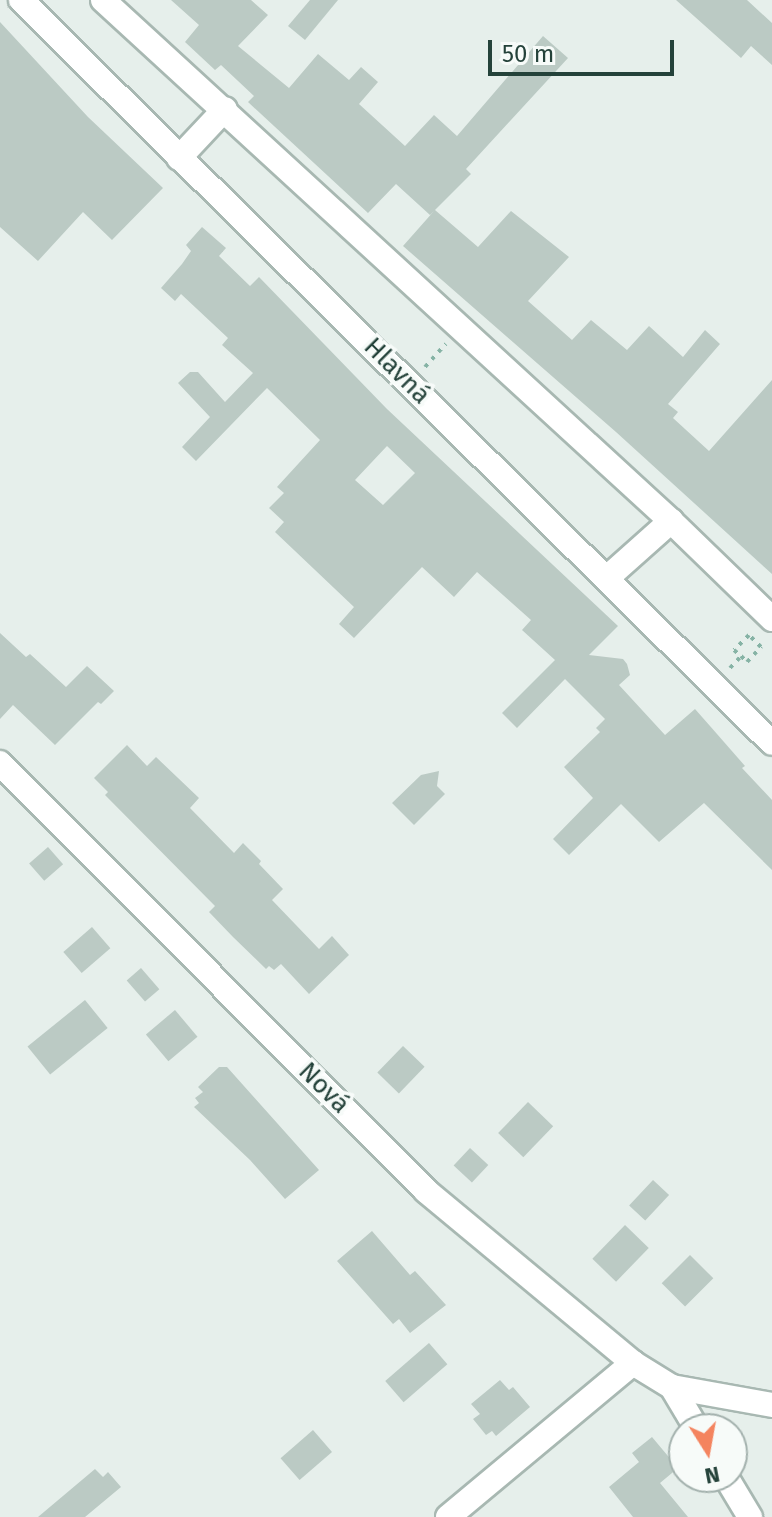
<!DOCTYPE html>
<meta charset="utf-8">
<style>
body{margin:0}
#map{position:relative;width:772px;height:1517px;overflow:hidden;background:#e6efeb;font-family:"Fira Sans",sans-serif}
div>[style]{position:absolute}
.building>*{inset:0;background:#bbcac4;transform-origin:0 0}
.path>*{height:4px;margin-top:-2px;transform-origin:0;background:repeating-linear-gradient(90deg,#86b3a5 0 4px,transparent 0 10px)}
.roads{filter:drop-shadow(2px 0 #a8b8b2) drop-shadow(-2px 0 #a8b8b2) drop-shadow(0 2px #a8b8b2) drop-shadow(0 -2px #a8b8b2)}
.minor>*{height:24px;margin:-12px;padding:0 12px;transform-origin:12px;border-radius:12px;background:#fff}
.secondary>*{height:24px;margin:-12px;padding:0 12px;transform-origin:12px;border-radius:12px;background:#fff}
span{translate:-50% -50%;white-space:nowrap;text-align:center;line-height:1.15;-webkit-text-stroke:7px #f7fbf9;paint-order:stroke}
.street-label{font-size:26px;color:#24423a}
.north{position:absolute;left:668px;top:1413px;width:80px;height:80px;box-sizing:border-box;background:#f7fbf9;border:2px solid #a3b1ad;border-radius:50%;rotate:169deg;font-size:22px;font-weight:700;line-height:32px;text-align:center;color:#24423a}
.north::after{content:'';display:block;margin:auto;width:28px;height:36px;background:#f4845f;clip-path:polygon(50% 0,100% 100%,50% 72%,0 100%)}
.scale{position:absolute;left:488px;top:40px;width:186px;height:36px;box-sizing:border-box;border:4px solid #24423a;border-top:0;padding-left:10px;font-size:24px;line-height:28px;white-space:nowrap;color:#24423a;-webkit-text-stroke:6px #f7fbf9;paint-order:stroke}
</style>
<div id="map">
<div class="building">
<div style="clip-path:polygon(171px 0,251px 0,268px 15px,238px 46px,289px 88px,318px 54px,349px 80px,361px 67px,378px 82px,359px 104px,405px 146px,434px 115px,457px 136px,543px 36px,568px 58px,466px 169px,471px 174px,435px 210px,478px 247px,511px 211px,569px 257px,528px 301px,572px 340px,591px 320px,627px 350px,649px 326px,683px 357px,705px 330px,720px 344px,668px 404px,678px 412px,673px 418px,709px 451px,772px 380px,772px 574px,616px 432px,403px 246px,434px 211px,430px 215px,396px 184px,368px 213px,248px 102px,254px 96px,221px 65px,215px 70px,185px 42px,199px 25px)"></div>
<div style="clip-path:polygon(310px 0,338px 0,305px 40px,288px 26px)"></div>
<div style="clip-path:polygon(676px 0,747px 0,772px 23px,772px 65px,751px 46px,741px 58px)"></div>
<div style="clip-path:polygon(0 22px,88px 117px,163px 188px,112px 240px,83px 212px,38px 261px,0 227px)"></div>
<div style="clip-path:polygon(evenodd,202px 227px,226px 248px,219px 256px,250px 286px,259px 277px,387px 409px,618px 626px,589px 655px,623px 659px,627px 664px,630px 675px,619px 685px,665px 735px,695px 709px,710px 726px,745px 766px,742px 768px,772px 800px,772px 870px,704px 803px,659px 842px,621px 804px,569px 855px,553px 839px,593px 798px,564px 767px,600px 732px,596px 728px,605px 719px,565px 679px,517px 728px,502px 713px,555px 660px,522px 630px,531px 620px,477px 572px,454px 597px,422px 567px,354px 638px,339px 624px,354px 607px,275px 532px,284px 522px,269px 508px,284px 493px,277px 487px,320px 440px,267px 388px,196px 461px,182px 447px,210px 417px,178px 383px,190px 372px,198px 372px,225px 402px,253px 373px,222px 345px,228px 338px,181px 294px,175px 301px,161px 288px,182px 264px,191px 251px,186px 245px,202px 227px,387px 446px,415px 473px,383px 505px,355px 480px,387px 446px)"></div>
<div style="clip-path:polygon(0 633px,26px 657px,30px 654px,66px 687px,87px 666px,114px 691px,101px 704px,98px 702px,55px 745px,13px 705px,0 719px)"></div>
<div style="clip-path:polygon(127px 745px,147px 766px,156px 757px,199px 798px,190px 808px,234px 853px,243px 843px,261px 861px,259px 864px,283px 889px,272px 900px,319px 949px,332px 936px,349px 955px,309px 994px,281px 964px,274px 970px,269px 966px,266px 969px,233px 937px,209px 912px,215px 906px,105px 795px,108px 792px,94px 778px)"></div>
<div style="clip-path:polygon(439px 771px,437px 786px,445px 794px,414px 825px,392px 803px,421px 775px)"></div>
<div style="left:48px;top:847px;width:23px;height:25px;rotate:49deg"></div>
<div style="left:92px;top:927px;width:28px;height:38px;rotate:49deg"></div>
<div style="left:141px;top:968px;width:28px;height:19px;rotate:49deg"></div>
<div style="left:85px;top:1000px;width:36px;height:74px;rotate:51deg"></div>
<div style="left:175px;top:1010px;width:35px;height:38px;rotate:50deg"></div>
<div style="left:403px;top:1046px;width:30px;height:37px;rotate:44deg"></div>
<div style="clip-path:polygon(219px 1067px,227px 1067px,319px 1170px,285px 1199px,250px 1160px,194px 1107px,199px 1103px,195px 1098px,203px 1092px,198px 1087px)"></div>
<div style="left:528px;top:1102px;width:35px;height:43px;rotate:44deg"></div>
<div style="left:470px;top:1148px;width:25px;height:24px;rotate:43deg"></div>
<div style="left:653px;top:1180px;width:22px;height:35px;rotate:43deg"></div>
<div style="left:625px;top:1225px;width:33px;height:47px;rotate:44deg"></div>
<div style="clip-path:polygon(372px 1231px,410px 1275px,415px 1271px,446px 1305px,410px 1333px,399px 1319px,393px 1324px,337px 1261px)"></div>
<div style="left:690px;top:1255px;width:33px;height:40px;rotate:45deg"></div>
<div style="left:429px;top:1343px;width:28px;height:58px;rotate:49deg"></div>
<div style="clip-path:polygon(500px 1380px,509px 1390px,513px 1387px,530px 1407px,496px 1436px,492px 1431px,486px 1435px,473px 1419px,480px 1414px,471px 1404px)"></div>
<div style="left:313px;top:1430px;width:29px;height:43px;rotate:49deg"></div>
<div style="clip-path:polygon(652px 1437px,678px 1468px,660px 1483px,688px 1517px,633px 1517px,609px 1487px,639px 1462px,632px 1453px)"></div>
<div style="clip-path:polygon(95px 1469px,103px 1477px,108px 1472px,121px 1487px,85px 1517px,38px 1517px)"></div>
</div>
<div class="path">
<div style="left:425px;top:367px;width:31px;rotate:-48deg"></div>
<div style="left:730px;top:668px;width:16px;rotate:-47deg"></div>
<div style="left:741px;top:656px;width:8px;rotate:45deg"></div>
<div style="left:747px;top:662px;width:21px;rotate:-47deg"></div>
<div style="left:761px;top:647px;width:17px;rotate:-135deg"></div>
<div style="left:749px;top:635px;width:21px;rotate:135deg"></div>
<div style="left:734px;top:650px;width:9px;rotate:41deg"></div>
</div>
<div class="roads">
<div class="minor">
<div style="left:103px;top:0;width:771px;rotate:42.53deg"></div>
<div style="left:671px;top:521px;width:141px;rotate:44.1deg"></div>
<div style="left:179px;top:158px;width:67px;rotate:-46.8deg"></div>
<div style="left:607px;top:578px;width:86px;rotate:-41.7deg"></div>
<div style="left:0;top:763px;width:604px;rotate:45.13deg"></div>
<div style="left:426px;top:1191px;width:269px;rotate:39.7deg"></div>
<div style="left:633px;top:1363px;width:46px;rotate:31.6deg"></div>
<div style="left:672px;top:1387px;width:49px;rotate:59.2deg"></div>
<div style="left:672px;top:1387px;width:102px;rotate:10.2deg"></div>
<div style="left:726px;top:1477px;width:47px;rotate:59deg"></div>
<div style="left:448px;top:1517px;width:241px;rotate:-39.8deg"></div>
</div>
<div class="secondary">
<div style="left:21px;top:0;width:1056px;rotate:44.69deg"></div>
</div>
</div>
<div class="street-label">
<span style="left:397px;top:371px;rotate:45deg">Hlavná</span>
<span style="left:324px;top:1088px;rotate:45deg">Nová</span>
</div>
<div class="north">N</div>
<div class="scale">50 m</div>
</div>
